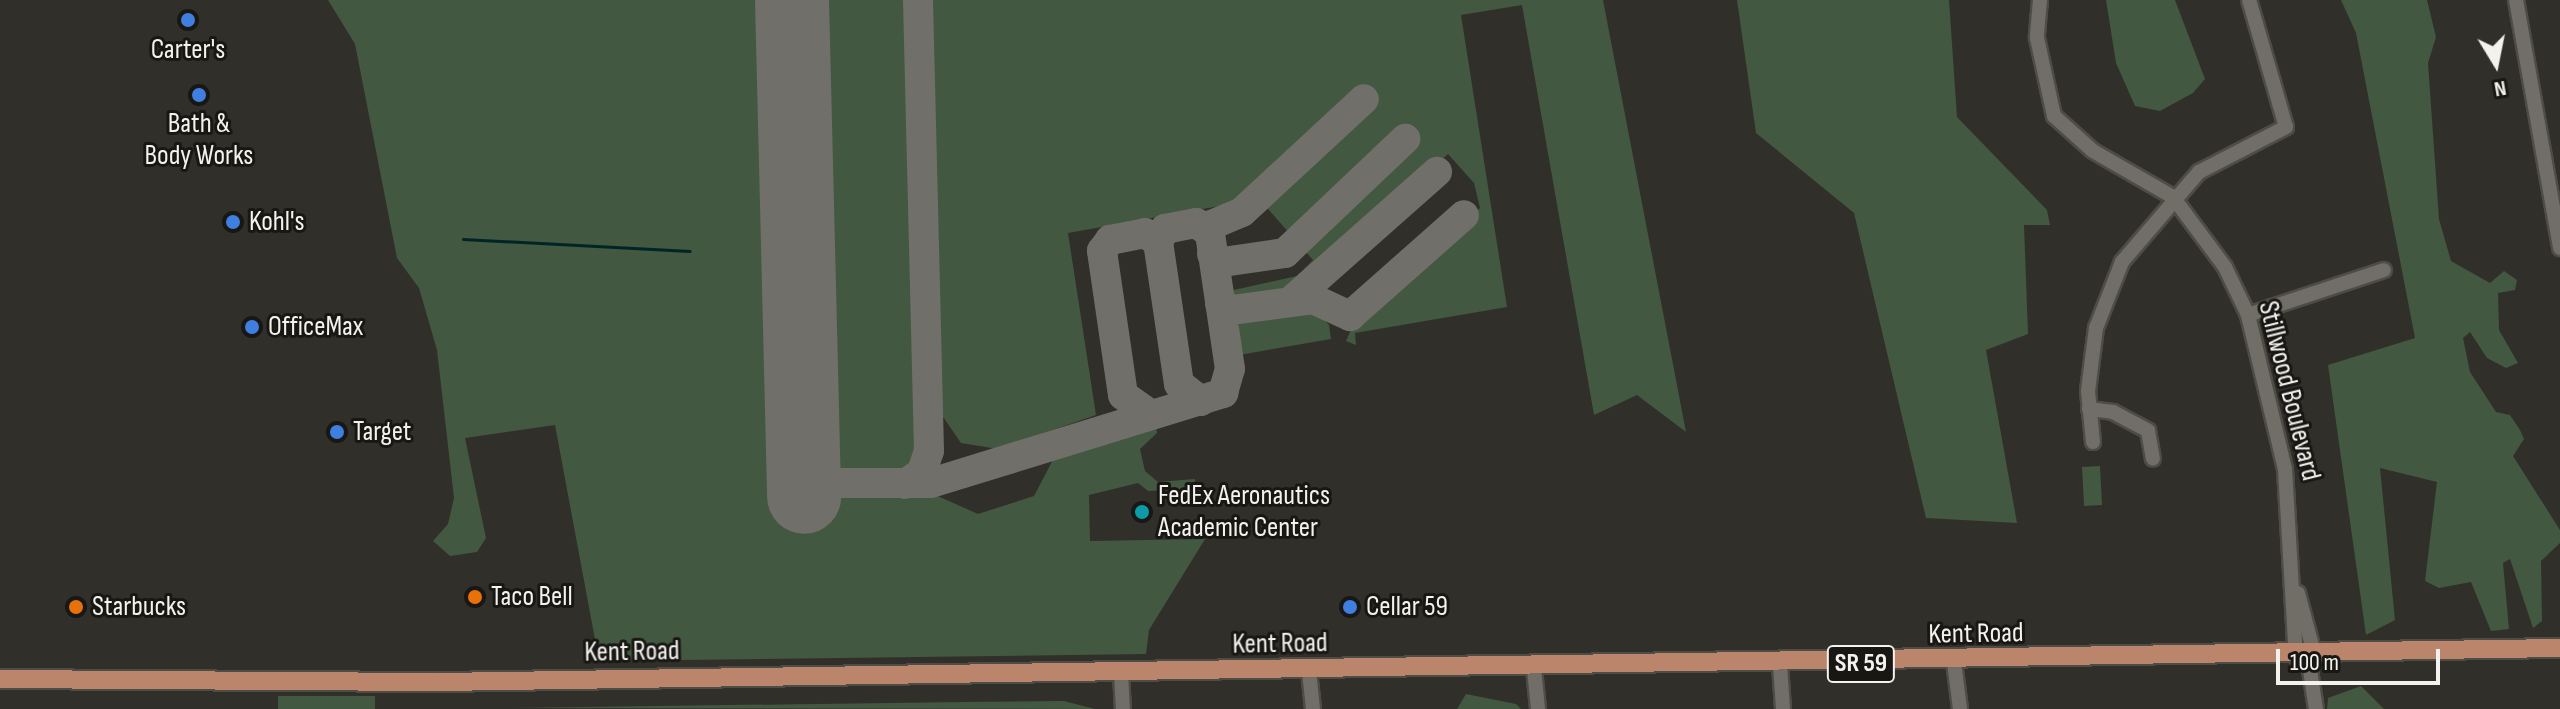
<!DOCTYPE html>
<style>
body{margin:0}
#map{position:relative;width:2560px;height:709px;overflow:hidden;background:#312f29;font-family:"Sofia Sans Condensed",sans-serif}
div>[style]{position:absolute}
.green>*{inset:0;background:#425840;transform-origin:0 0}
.stream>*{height:3px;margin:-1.5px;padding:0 1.5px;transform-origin:1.5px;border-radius:1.5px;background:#002527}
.taxiway>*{height:30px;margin:-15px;padding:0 15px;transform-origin:15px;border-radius:15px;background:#716f6a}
.runway>*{height:74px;margin:-37px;padding:0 37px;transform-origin:37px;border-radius:37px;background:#716f6a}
.roads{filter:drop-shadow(2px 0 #4e4c46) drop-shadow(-2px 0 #4e4c46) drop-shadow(0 2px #4e4c46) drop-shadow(0 -2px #4e4c46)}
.minor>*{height:14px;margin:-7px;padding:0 7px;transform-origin:7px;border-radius:7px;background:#716e67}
.major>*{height:18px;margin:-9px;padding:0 9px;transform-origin:9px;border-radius:9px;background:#bb856b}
.dots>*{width:22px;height:22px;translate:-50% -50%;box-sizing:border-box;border:4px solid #181714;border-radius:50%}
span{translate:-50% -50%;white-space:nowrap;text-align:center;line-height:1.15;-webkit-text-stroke:6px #181714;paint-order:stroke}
.shield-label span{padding:2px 6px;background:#181714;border:2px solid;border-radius:6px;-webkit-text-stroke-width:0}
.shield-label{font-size:26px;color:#f4f2ee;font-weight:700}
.poi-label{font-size:28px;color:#f4f2ee}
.left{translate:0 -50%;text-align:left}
.street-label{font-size:28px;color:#f4f2ee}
.north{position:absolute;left:2456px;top:24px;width:80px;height:80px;-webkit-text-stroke:6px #181714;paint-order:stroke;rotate:170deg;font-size:22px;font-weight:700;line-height:32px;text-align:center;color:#f4f2ee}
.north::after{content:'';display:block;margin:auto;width:28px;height:36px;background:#f4f2ee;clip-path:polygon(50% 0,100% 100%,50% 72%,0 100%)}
.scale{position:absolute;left:2276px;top:649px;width:164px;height:36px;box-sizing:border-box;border:4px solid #f4f2ee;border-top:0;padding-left:10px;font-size:24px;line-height:28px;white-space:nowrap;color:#f4f2ee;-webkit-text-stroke:6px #181714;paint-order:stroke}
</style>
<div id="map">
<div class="green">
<div style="clip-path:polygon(328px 0,777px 0,789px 497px,933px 494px,978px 514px,1034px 496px,1057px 452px,1155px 420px,1157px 433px,1140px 449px,1145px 471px,1158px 482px,1195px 479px,1195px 489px,1148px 491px,1138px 483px,1089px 495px,1090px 541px,1205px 539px,1149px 630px,1146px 654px,599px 661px,555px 425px,465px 438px,486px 538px,477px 552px,450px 556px,433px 541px,448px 524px,454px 498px,437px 350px,419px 288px,397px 258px,355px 44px)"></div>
<div style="clip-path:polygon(809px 0,908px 0,919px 447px,904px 473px,843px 475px,821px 461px)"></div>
<div style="clip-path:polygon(927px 0,1603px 0,1686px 432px,1637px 395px,1594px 415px,1522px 5px,1461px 15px,1507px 307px,1355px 333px,1356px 345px,1346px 341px,1353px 325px,1480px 208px,1474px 183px,1448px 154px,1301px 288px,1230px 298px,1229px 291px,1297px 276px,1313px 260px,1298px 243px,1408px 141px,1402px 134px,1291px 235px,1261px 201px,1370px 99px,1362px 91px,1242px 202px,1068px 233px,1096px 415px,998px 449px,961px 443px,939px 411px)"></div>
<div style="clip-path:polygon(1737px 0,1949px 0,1957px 117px,2047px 210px,2050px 225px,2024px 225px,2028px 334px,1986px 350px,2017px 523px,1926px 518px,1854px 213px,1756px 133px)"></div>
<div style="clip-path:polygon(2106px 0,2175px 0,2205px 79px,2193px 93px,2160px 111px,2135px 106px,2116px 63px)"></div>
<div style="clip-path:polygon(2341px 0,2427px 0,2436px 37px,2428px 63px,2439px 219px,2451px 261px,2490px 283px,2504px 271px,2517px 280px,2515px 290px,2498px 293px,2499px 330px,2518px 363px,2506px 368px,2487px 358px,2470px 332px,2463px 338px,2470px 372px,2496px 412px,2510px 415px,2520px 430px,2524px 439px,2513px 456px,2560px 530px,2560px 543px,2541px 561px,2542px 621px,2533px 628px,2510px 559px,2503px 563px,2509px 629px,2491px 631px,2471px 582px,2439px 588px,2425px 581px,2437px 482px,2380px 468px,2395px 620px,2366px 635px,2328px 365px,2415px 338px,2356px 33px)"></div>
<div style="clip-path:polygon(1314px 309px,1329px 325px,1331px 339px,1239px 355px,1239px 318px)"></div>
<div style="left:2100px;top:466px;width:39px;height:18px;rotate:87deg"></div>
<div style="clip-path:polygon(2361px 686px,2384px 709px,2327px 709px,2328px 698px)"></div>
<div style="clip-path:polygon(1466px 694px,1516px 704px,1521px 709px,1457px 709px)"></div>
<div style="left:278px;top:696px;width:97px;height:13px"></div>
<div style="clip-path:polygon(1064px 701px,1095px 709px,508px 708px,963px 702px)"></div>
</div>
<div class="stream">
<div style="left:463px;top:239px;width:227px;rotate:3deg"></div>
</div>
<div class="taxiway">
<div style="left:1212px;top:254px;width:14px;rotate:36deg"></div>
<div style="left:1223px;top:262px;width:63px;rotate:-8.3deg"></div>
<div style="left:1285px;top:253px;width:166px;rotate:-43.5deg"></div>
<div style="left:1291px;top:301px;width:195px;rotate:-41.5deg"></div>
<div style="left:1220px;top:303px;width:14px;rotate:30deg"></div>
<div style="left:1232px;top:310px;width:82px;rotate:-7.7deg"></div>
<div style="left:1313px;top:299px;width:41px;rotate:24.7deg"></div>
<div style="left:1350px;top:316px;width:152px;rotate:-41.5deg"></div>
<div style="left:1201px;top:401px;width:28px;rotate:-142deg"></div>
<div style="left:1179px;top:384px;width:144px;rotate:-98.4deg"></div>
<div style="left:1158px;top:242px;width:15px;rotate:-62deg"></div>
<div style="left:1165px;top:229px;width:32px;rotate:-11deg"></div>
<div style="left:1196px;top:223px;width:16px;rotate:35deg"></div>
<div style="left:1147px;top:412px;width:29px;rotate:-145deg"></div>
<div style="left:1123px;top:395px;width:146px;rotate:-98.3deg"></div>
<div style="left:1102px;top:251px;width:14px;rotate:-54deg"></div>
<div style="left:1110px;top:240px;width:36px;rotate:-11deg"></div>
<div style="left:1145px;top:233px;width:16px;rotate:35deg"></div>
<div style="left:803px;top:438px;width:35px;rotate:68deg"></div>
<div style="left:816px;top:471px;width:20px;rotate:37deg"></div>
<div style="left:832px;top:483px;width:99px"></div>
<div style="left:931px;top:483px;width:306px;rotate:-17.1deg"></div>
<div style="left:1223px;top:393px;width:25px;rotate:-74deg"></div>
<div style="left:1230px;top:369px;width:145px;rotate:-98.4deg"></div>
<div style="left:1209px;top:226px;width:36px;rotate:-23deg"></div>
<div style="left:1242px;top:212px;width:166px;rotate:-42.8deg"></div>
<div style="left:905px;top:484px;width:21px;rotate:-35deg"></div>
<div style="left:922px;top:472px;width:22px;rotate:-72deg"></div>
<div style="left:929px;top:451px;width:451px;rotate:-91.4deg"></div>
</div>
<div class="runway">
<div style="left:792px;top:0;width:497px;rotate:88.6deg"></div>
</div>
<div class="roads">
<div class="minor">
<div style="left:2040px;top:0;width:38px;rotate:95deg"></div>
<div style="left:2037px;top:38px;width:80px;rotate:77.7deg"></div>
<div style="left:2054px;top:116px;width:52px;rotate:41.9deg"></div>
<div style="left:2093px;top:151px;width:92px;rotate:29.9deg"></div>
<div style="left:2173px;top:197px;width:87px;rotate:53.4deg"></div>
<div style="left:2225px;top:267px;width:53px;rotate:64.4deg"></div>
<div style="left:2248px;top:315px;width:158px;rotate:76.5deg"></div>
<div style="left:2285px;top:469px;width:188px;rotate:86.7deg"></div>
<div style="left:2516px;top:0;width:252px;rotate:79.9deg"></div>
<div style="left:2248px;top:315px;width:143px;rotate:-18.3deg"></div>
<div style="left:2089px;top:409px;width:24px;rotate:7deg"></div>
<div style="left:2113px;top:412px;width:40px;rotate:28deg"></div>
<div style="left:2148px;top:431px;width:28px;rotate:80deg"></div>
<div style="left:2093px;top:442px;width:51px;rotate:-95.6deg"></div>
<div style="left:2088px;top:391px;width:64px;rotate:-82.8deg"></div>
<div style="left:2096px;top:328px;width:71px;rotate:-68.5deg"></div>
<div style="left:2122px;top:262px;width:118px;rotate:-49.5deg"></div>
<div style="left:2199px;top:172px;width:98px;rotate:-27.3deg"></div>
<div style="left:2286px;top:127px;width:132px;rotate:-106.2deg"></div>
<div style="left:2298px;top:593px;width:66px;rotate:75.1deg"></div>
<div style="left:2308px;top:657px;width:53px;rotate:81.3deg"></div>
<div style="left:1954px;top:662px;width:47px;rotate:82.7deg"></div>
<div style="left:1780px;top:665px;width:44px;rotate:86.1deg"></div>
<div style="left:1534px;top:669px;width:40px;rotate:84.3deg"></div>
<div style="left:1309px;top:671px;width:38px;rotate:84deg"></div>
<div style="left:1121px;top:673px;width:36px;rotate:87deg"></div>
</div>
<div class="major">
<div style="left:0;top:679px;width:441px;rotate:0.4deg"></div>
<div style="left:441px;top:682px;width:2119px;rotate:-0.92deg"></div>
</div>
</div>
<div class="dots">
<div style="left:188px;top:20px;background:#3f7fe0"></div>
<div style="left:199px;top:95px;background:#3f7fe0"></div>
<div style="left:233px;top:222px;background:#3f7fe0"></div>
<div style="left:252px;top:327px;background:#3f7fe0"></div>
<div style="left:337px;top:432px;background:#3f7fe0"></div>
<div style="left:1142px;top:512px;background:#0f9aa8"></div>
<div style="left:475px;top:597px;background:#e8710a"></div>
<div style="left:76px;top:607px;background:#e8710a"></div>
<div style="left:1350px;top:607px;background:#3f7fe0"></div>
</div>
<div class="shield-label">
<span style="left:1861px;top:664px">SR 59</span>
</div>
<div class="poi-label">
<span style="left:188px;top:50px">Carter's</span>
<span style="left:199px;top:140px">Bath &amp;<br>Body Works</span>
<span class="left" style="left:249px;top:222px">Kohl's</span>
<span class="left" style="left:268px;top:327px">OfficeMax</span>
<span class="left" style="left:353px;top:432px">Target</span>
<span class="left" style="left:1158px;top:512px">FedEx Aeronautics<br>Academic Center</span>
<span class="left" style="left:491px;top:597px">Taco Bell</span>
<span class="left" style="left:92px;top:607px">Starbucks</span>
<span class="left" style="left:1366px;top:607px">Cellar 59</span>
</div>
<div class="street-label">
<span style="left:2289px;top:391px;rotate:76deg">Stillwood Boulevard</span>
<span style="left:1976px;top:634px;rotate:-1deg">Kent Road</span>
<span style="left:1280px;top:644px;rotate:-1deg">Kent Road</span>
<span style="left:632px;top:652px;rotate:-1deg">Kent Road</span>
</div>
<div class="north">N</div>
<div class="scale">100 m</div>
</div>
